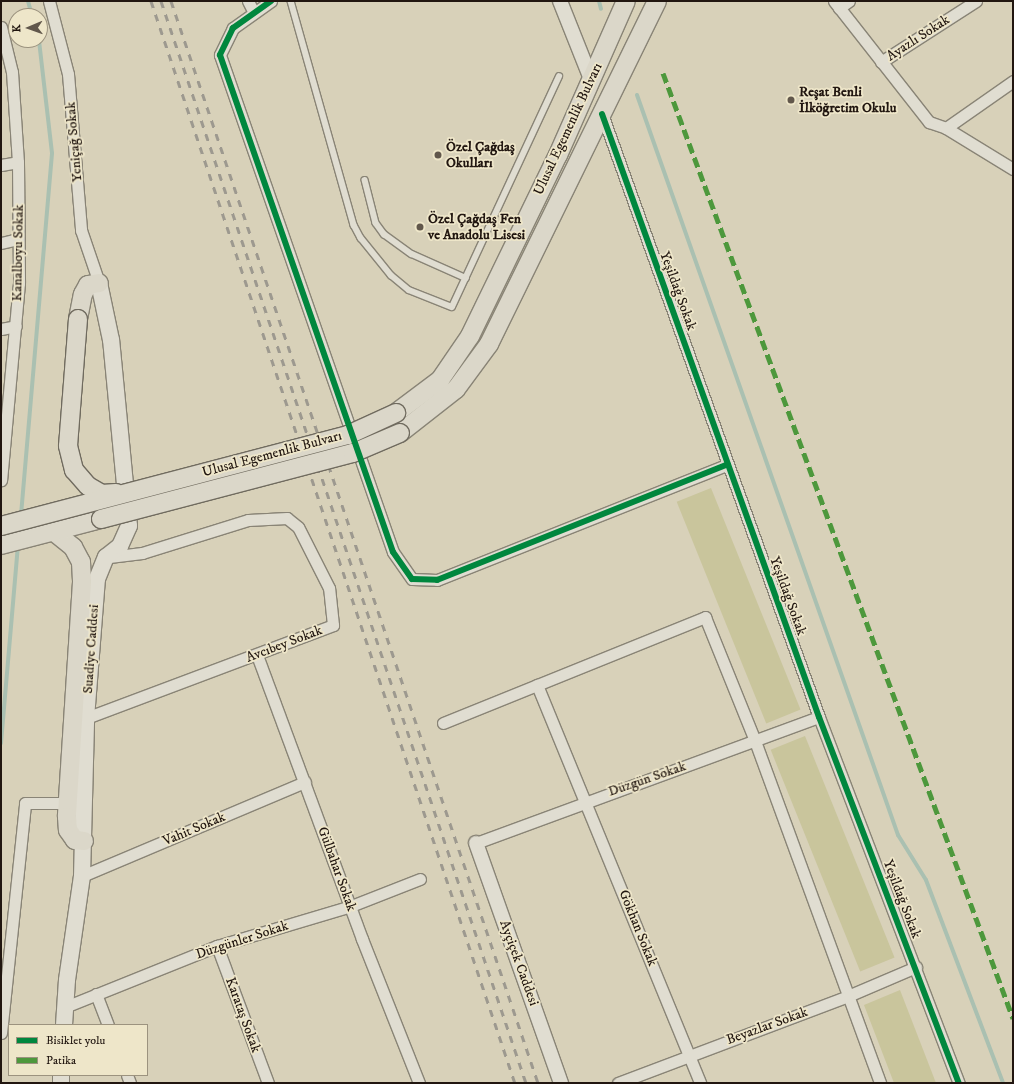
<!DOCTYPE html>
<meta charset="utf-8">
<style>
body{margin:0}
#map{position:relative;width:1014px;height:1084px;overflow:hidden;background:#d8d1b9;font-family:"IM FELL DW Pica",serif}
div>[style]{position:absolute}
.green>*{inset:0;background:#c9c59c;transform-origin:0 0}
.stream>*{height:4px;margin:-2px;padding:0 2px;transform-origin:2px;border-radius:2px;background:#aac0b1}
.roads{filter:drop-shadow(1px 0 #898476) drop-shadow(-1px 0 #898476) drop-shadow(0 1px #898476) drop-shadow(0 -1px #898476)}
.service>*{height:5.5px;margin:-2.75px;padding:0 2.75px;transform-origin:2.75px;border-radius:2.75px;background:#e0ddd1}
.minor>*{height:11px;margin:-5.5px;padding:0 5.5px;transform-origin:5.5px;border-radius:5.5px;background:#e0ddd1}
.tertiary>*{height:14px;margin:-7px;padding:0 7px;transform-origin:7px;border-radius:7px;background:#e0ddd1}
.secondary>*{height:16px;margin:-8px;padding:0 8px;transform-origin:8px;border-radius:8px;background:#e0ddd1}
.primary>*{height:18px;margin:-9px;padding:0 9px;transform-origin:9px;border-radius:9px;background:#dbd7c9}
.rail>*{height:3px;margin-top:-1.5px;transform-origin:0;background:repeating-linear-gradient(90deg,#9d998f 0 7px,transparent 0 14px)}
.bridges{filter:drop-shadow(1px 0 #706b5f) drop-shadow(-1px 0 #706b5f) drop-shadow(0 1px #706b5f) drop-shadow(0 -1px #706b5f)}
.primary-bridge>*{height:18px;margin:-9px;padding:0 9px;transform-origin:9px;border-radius:9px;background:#dbd7c9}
.quiet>*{height:5px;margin-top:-2.5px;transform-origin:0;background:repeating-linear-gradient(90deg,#4d983c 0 10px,transparent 0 15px)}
.cycleway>*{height:6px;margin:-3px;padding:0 3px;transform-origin:3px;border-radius:3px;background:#00873e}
.dots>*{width:11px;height:11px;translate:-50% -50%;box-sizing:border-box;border:2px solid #eee6c9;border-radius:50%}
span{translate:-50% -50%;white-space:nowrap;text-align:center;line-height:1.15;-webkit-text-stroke:3.5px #eee6c9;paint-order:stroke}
.street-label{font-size:14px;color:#211610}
.poi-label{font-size:14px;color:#211610;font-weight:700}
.left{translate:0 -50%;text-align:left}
.frame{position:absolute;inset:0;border:2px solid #211610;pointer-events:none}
.legend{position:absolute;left:8px;top:1024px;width:140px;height:52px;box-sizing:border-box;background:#eee6c9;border:1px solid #9c937f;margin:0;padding:5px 7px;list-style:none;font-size:12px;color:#211610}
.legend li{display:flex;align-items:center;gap:8px;height:20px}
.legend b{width:20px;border:1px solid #9c937f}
.north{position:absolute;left:8px;top:8px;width:40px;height:40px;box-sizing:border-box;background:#eee6c9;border:1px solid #9c937f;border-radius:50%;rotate:268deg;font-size:11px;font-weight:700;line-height:16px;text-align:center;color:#211610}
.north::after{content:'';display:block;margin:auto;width:14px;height:18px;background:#61574b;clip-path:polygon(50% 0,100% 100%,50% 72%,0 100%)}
</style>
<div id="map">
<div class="green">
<div style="left:711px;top:488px;width:239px;height:37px;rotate:68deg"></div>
<div style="left:805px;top:736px;width:239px;height:37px;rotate:68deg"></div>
<div style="clip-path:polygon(900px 990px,936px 1083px,894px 1083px,864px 1005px)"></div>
</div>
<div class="stream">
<div style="left:28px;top:1px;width:16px;rotate:75deg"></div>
<div style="left:599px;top:1px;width:8px;rotate:76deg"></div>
<div style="left:637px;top:95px;width:785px;rotate:70.57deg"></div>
<div style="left:898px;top:835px;width:53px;rotate:58.1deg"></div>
<div style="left:926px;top:880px;width:217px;rotate:69.2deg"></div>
<div style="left:21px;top:515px;width:363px;rotate:-85.1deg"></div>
<div style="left:52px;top:153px;width:114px;rotate:-96.6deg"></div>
<div style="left:1px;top:743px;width:198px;rotate:-85.1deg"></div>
</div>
<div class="roads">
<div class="service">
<div style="left:291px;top:1px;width:233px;rotate:74.3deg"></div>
<div style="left:354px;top:225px;width:15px;rotate:62deg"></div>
<div style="left:361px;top:238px;width:48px;rotate:51deg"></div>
<div style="left:391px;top:275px;width:23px;rotate:40deg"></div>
<div style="left:409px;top:290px;width:46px;rotate:21.6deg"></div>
<div style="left:452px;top:307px;width:254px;rotate:-65.1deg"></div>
<div style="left:365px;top:180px;width:44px;rotate:75.7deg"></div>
<div style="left:376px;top:223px;width:14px;rotate:54deg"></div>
<div style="left:384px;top:234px;width:34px;rotate:36deg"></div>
<div style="left:412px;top:254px;width:59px;rotate:24deg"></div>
</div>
<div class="minor">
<div style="left:49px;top:1px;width:75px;rotate:75.4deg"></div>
<div style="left:68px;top:74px;width:157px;rotate:85.2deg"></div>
<div style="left:81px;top:230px;width:56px;rotate:71.2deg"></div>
<div style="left:248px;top:1px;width:13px;rotate:63deg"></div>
<div style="left:271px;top:1px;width:47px;rotate:144.6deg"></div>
<div style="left:233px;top:28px;width:30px;rotate:116deg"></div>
<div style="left:220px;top:55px;width:526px;rotate:70.81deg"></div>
<div style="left:393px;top:552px;width:33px;rotate:55deg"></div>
<div style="left:412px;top:579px;width:25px;rotate:2deg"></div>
<div style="left:437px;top:580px;width:313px;rotate:-21.7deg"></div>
<div style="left:834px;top:1px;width:154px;rotate:51.9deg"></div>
<div style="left:929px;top:122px;width:18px;rotate:19deg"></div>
<div style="left:946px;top:128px;width:79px;rotate:31.5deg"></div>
<div style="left:839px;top:8px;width:12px;rotate:-35deg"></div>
<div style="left:1px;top:27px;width:46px;rotate:76.3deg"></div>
<div style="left:12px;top:72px;width:90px;rotate:86.2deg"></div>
<div style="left:18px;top:162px;width:121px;rotate:89.5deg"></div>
<div style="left:19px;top:283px;width:198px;rotate:95.2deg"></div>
<div style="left:881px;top:62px;width:113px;rotate:-32.7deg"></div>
<div style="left:602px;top:114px;width:641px;rotate:70.21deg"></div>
<div style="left:819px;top:717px;width:392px;rotate:69.1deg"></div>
<div style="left:946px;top:128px;width:82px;rotate:-35deg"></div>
<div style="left:1px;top:165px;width:17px;rotate:-10deg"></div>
<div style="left:1px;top:243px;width:17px;rotate:-13deg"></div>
<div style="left:1px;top:329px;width:15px;rotate:-11deg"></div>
<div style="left:257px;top:655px;width:303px;rotate:69.7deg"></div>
<div style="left:362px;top:939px;width:155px;rotate:68.4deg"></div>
<div style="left:537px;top:685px;width:430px;rotate:67.7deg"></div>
<div style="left:86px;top:718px;width:264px;rotate:-20.6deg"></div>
<div style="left:333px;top:625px;width:37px;rotate:-96deg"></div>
<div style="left:329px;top:588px;width:68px;rotate:-116.9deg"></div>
<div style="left:298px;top:527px;width:14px;rotate:-141deg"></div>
<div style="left:287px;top:518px;width:39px;rotate:177deg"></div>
<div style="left:248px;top:520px;width:111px;rotate:162.7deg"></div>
<div style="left:142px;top:553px;width:35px;rotate:173deg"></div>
<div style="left:443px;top:723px;width:283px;rotate:-22deg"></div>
<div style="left:705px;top:617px;width:134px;rotate:68deg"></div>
<div style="left:755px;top:741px;width:364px;rotate:69.9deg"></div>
<div style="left:476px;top:843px;width:365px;rotate:-20.2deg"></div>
<div style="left:82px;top:876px;width:242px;rotate:-22.9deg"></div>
<div style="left:217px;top:946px;width:146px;rotate:69.6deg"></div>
<div style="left:96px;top:994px;width:33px;rotate:69deg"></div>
<div style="left:65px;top:1007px;width:164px;rotate:-21.9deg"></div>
<div style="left:217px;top:946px;width:140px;rotate:-16.6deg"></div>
<div style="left:351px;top:906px;width:74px;rotate:-21.4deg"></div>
<div style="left:1px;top:1033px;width:231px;rotate:-84deg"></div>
<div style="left:25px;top:803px;width:43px"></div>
<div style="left:127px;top:1075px;width:9px;rotate:69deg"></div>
<div style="left:618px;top:1083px;width:246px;rotate:-20.7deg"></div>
<div style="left:848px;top:996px;width:74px;rotate:-23.1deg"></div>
</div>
<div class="tertiary">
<div style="left:560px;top:1px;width:84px;rotate:68.3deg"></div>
<div style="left:476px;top:843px;width:255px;rotate:70.5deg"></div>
</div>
<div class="secondary">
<div style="left:64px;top:1025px;width:45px;rotate:-86.2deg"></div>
<div style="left:67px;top:980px;width:105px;rotate:-81.8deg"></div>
<div style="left:82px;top:876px;width:158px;rotate:-88.5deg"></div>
<div style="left:86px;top:718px;width:139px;rotate:-85.5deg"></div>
<div style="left:97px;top:579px;width:24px;rotate:-68deg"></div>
<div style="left:106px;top:557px;width:18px;rotate:-38deg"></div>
<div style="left:120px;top:546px;width:22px;rotate:-66deg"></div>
<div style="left:129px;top:526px;width:187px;rotate:-95.5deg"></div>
<div style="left:111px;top:340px;width:58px;rotate:-101.9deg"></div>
<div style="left:61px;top:1083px;width:8px;rotate:-90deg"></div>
</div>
<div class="primary">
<div style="left:78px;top:319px;width:25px;rotate:-79deg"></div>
<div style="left:83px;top:294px;width:10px;rotate:-61deg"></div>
<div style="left:88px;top:285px;width:11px;rotate:-10deg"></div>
<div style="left:396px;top:413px;width:55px;rotate:-36.9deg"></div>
<div style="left:440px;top:380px;width:53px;rotate:-55.7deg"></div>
<div style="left:470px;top:336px;width:201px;rotate:-64.1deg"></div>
<div style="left:558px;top:155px;width:168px;rotate:-66.2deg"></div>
<div style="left:400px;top:433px;width:71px;rotate:-38.2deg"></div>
<div style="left:456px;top:389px;width:56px;rotate:-53.7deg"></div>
<div style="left:489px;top:344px;width:382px;rotate:-63.9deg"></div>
<div style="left:53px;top:531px;width:26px;rotate:39deg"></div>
<div style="left:73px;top:547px;width:17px;rotate:62deg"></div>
<div style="left:81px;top:562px;width:20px;rotate:87deg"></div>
<div style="left:82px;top:582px;width:235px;rotate:93.7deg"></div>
<div style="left:67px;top:817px;width:13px;rotate:86deg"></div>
<div style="left:68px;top:830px;width:12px;rotate:55deg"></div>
<div style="left:75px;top:840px;width:9px;rotate:6deg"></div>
<div style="left:1px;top:545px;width:103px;rotate:-14.6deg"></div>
</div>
</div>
<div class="rail">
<div style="left:151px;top:1px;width:1142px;rotate:71.41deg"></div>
<div style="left:161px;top:1px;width:1142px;rotate:71.36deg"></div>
<div style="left:171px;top:1px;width:1143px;rotate:71.26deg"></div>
</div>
<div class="bridges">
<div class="primary-bridge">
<div style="left:78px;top:319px;width:127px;rotate:94.5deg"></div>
<div style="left:68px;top:446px;width:25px;rotate:76deg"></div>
<div style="left:74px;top:470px;width:21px;rotate:49deg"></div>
<div style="left:88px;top:486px;width:16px;rotate:30deg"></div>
<div style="left:102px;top:494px;width:14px;rotate:-4deg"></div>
<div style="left:101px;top:519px;width:260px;rotate:-14.7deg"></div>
<div style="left:353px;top:453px;width:51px;rotate:-23.1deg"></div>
<div style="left:1px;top:526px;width:359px;rotate:-14.7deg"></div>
<div style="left:348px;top:435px;width:53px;rotate:-24.6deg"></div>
</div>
</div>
<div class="quiet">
<div style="left:663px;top:73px;width:1008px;rotate:69.68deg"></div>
</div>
<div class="cycleway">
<div style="left:271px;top:1px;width:47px;rotate:144.6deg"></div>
<div style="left:233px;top:28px;width:30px;rotate:116deg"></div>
<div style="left:220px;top:55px;width:526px;rotate:70.81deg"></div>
<div style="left:393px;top:552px;width:33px;rotate:55deg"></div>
<div style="left:412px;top:579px;width:25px;rotate:2deg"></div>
<div style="left:437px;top:580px;width:313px;rotate:-21.7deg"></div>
<div style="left:602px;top:114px;width:641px;rotate:70.21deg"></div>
<div style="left:819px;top:717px;width:392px;rotate:69.1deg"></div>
</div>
<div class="dots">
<div style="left:791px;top:100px;background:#61574b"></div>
<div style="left:438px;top:155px;background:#61574b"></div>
<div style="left:420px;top:227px;background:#61574b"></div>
</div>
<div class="street-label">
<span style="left:918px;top:38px;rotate:-33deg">Ayazlı Sokak</span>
<span style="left:568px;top:129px;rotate:-65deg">Ulusal Egemenlik Bulvarı</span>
<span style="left:74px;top:142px;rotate:-95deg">Yeniçağ Sokak</span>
<span style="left:18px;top:253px;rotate:-89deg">Kanalboyu Sokak</span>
<span style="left:678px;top:291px;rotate:70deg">Yeşildağ Sokak</span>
<span style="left:272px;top:454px;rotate:-15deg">Ulusal Egemenlik Bulvarı</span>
<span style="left:788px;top:596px;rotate:70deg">Yeşildağ Sokak</span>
<span style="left:284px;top:644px;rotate:-21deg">Avcıbey Sokak</span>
<span style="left:91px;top:649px;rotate:-86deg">Suadiye Caddesi</span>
<span style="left:647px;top:779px;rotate:-19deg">Düzgün Sokak</span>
<span style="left:194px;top:829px;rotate:-23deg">Vahit Sokak</span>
<span style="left:337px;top:869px;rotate:70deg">Gülbahar Sokak</span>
<span style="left:902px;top:899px;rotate:69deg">Yeşildağ Sokak</span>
<span style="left:638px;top:928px;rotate:68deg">Gökhan Sokak</span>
<span style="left:242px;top:940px;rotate:-18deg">Düzgünler Sokak</span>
<span style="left:519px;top:963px;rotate:70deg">Ayçiçek Caddesi</span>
<span style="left:243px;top:1015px;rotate:70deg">Karataş Sokak</span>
<span style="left:767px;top:1026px;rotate:-20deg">Beyazlar Sokak</span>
</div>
<div class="poi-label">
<span class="left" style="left:799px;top:100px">Reşat Benli<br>İlköğretim Okulu</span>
<span class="left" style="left:446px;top:155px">Özel Çağdaş<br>Okulları</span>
<span class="left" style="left:428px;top:227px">Özel Çağdaş Fen<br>ve Anadolu Lisesi</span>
</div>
<div class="frame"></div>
<ul class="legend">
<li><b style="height:5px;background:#00873e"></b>Bisiklet yolu</li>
<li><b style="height:5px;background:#4d983c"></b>Patika</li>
</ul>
<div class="north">K</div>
</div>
